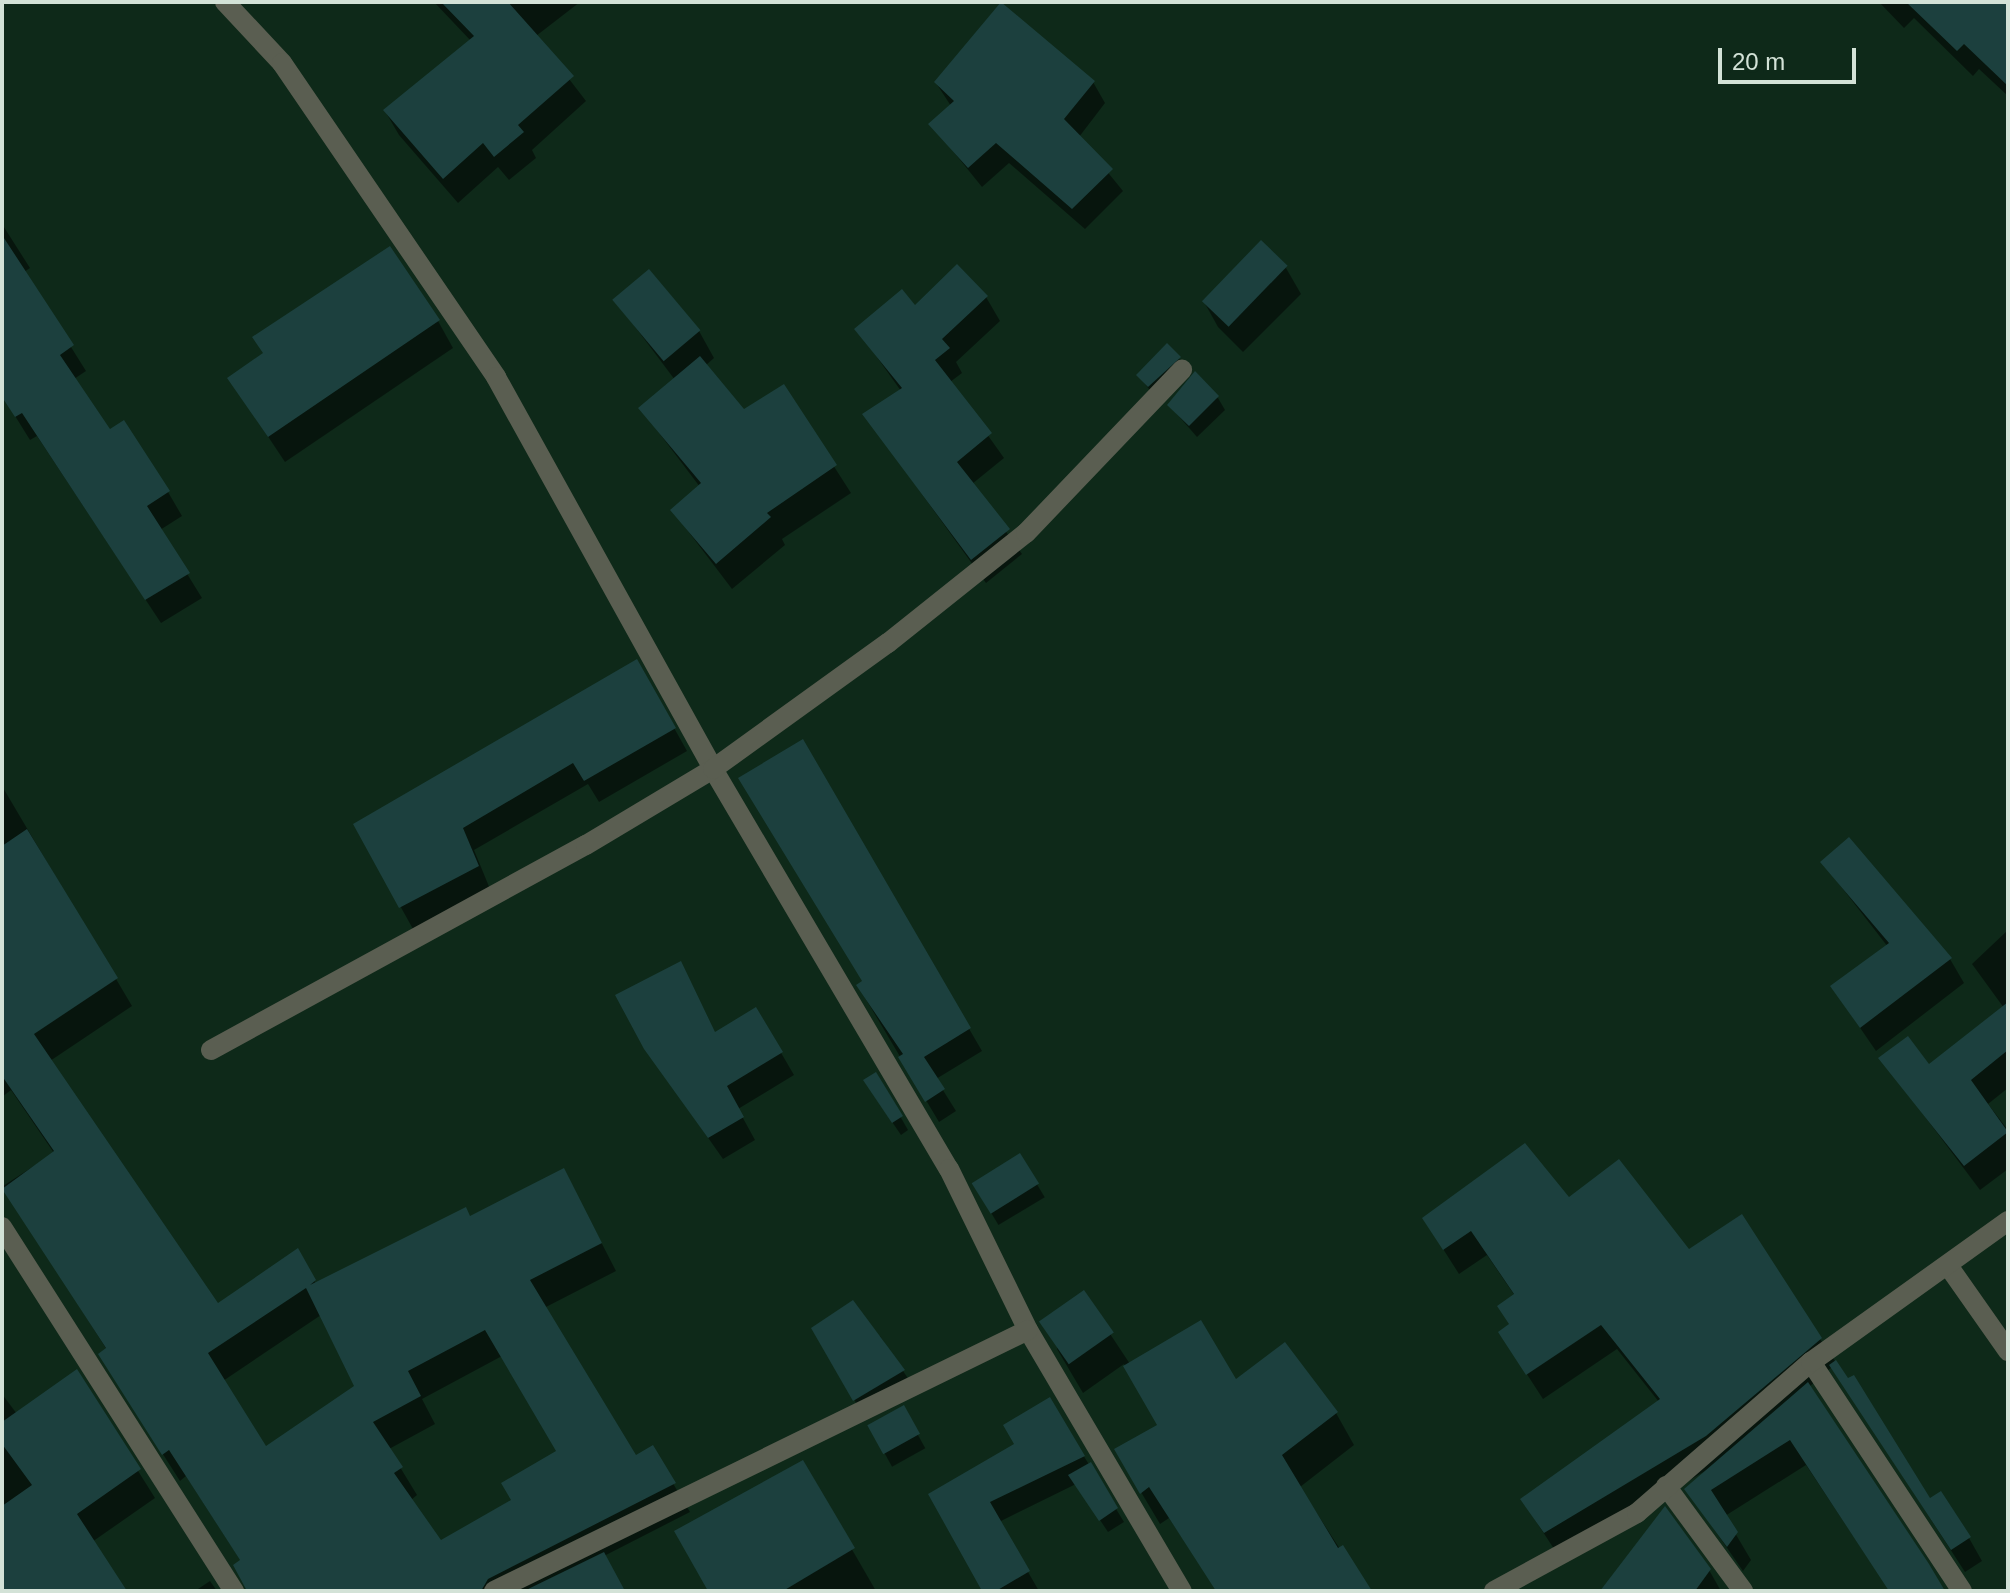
<!DOCTYPE html>
<style>
body{margin:0}
#map{position:relative;width:2010px;height:1593px;overflow:hidden;background:#0e2919;font-family:Arial,sans-serif}
div>[style]{position:absolute}
.shadow>*{inset:0;background:#0007;transform-origin:0 0}
.building>*{inset:0;background:#1c403e;transform-origin:0 0}
.minor>*{height:20px;margin:-10px;padding:0 10px;transform-origin:10px;border-radius:10px;background:#5a5e51}
span{translate:-50% -50%;white-space:nowrap;text-align:center;line-height:1.15;-webkit-text-stroke:6px #0e2919;paint-order:stroke}
.frame{position:absolute;inset:0;border:4px solid #d3e2d7;pointer-events:none}
.scale{position:absolute;left:1718px;top:48px;width:138px;height:36px;box-sizing:border-box;border:4px solid #d3e2d7;border-top:0;padding-left:10px;font-size:24px;line-height:28px;white-space:nowrap;color:#d3e2d7;-webkit-text-stroke:6px #0e2919;paint-order:stroke}
</style>
<div id="map">
<div class="shadow">
<div style="clip-path:polygon(434px 2px,580px 2px,536px 36px,586px 101px,532px 150px,536px 158px,509px 180px,498px 167px,458px 203px,399px 135px,385px 111px,471px 41px)"></div>
<div style="clip-path:polygon(1879px 2px,2008px 2px,2008px 96px,1979px 69px,1973px 76px,1914px 18px,1904px 28px)"></div>
<div style="clip-path:polygon(1093px 82px,1105px 103px,1079px 137px,1123px 191px,1085px 229px,1009px 163px,982px 187px,931px 124px,951px 106px,936px 83px)"></div>
<div style="clip-path:polygon(2px 224px,30px 268px,24px 272px,86px 371px,74px 379px,110px 432px,168px 492px,182px 516px,160px 530px,202px 598px,161px 623px,37px 436px,30px 440px,2px 395px)"></div>
<div style="clip-path:polygon(1286px 268px,1301px 294px,1243px 352px,1218px 327px,1203px 300px)"></div>
<div style="clip-path:polygon(986px 297px,1000px 321px,956px 362px,962px 373px,950px 382px,1004px 458px,972px 484px,1022px 554px,986px 583px,865px 415px,901px 391px,857px 329px,914px 308px)"></div>
<div style="clip-path:polygon(615px 300px,699px 331px,714px 358px,705px 366px,744px 412px,783px 387px,851px 493px,782px 539px,785px 545px,732px 589px,672px 510px,700px 487px,641px 409px,675px 380px)"></div>
<div style="clip-path:polygon(438px 321px,453px 348px,285px 462px,229px 378px,265px 355px)"></div>
<div style="clip-path:polygon(1179px 359px,1187px 371px,1156px 398px,1138px 375px)"></div>
<div style="clip-path:polygon(1218px 398px,1225px 410px,1197px 437px,1169px 405px)"></div>
<div style="clip-path:polygon(637px 662px,687px 751px,599px 802px,588px 784px,474px 850px,490px 889px,413px 929px,355px 825px)"></div>
<div style="clip-path:polygon(802px 742px,982px 1051px,936px 1079px,956px 1111px,939px 1122px,858px 986px,864px 982px)"></div>
<div style="clip-path:polygon(evenodd,2px 786px,132px 1006px,50px 1061px,218px 1305px,297px 1251px,316px 1284px,470px 1219px,582px 1205px,616px 1271px,544px 1308px,636px 1458px,652px 1448px,690px 1512px,604px 1556px,624px 1591px,248px 1591px,241px 1561px,186px 1476px,180px 1481px,117px 1382px,107px 1350px,3px 1186px,54px 1153px,11px 1090px,2px 1097px,2px 786px,321px 1315px,357px 1387px,266px 1448px,223px 1381px,321px 1315px,2px 786px,502px 1356px,559px 1452px,514px 1502px,440px 1543px,411px 1500px,417px 1495px,389px 1449px,435px 1424px,422px 1399px,502px 1356px)"></div>
<div style="clip-path:polygon(1822px 862px,1950px 959px,1964px 983px,1876px 1051px,1832px 987px,1888px 947px)"></div>
<div style="clip-path:polygon(2008px 930px,2008px 1088px,1988px 1104px,2008px 1130px,2008px 1169px,1980px 1190px,1881px 1058px,1929px 1067px,2004px 1008px,1972px 964px)"></div>
<div style="clip-path:polygon(756px 1010px,794px 1075px,738px 1109px,755px 1140px,723px 1159px,645px 1048px,716px 1034px)"></div>
<div style="clip-path:polygon(876px 1074px,908px 1130px,901px 1135px,873px 1094px)"></div>
<div style="left:1020px;top:1156px;width:48px;height:54px;rotate:59deg"></div>
<div style="clip-path:polygon(1569px 1200px,1688px 1251px,1820px 1339px,1930px 1501px,1969px 1538px,1982px 1561px,1965px 1572px,1832px 1367px,1809px 1387px,1944px 1591px,1890px 1591px,1806px 1465px,1725px 1516px,1751px 1560px,1743px 1571px,1687px 1490px,1705px 1471px,1560px 1558px,1522px 1500px,1659px 1402px,1617px 1349px,1543px 1399px,1500px 1333px,1510px 1326px,1515px 1296px,1487px 1255px,1459px 1274px,1424px 1219px)"></div>
<div style="clip-path:polygon(1083px 1293px,1130px 1364px,1235px 1382px,1336px 1413px,1354px 1445px,1300px 1487px,1367px 1591px,1218px 1591px,1169px 1518px,1160px 1524px,1116px 1450px,1160px 1426px,1124px 1364px,1083px 1393px,1057px 1349px)"></div>
<div style="clip-path:polygon(813px 1329px,880px 1336px,911px 1383px,862px 1413px)"></div>
<div style="clip-path:polygon(76px 1372px,155px 1498px,92px 1542px,124px 1591px,2px 1591px,2px 1394px,17px 1414px)"></div>
<div style="clip-path:polygon(1049px 1399px,1124px 1522px,1108px 1532px,1076px 1484px,999px 1522px,1039px 1591px,984px 1591px,931px 1495px,1016px 1445px)"></div>
<div style="left:903px;top:1408px;width:46px;height:38px;rotate:61deg"></div>
<div style="clip-path:polygon(802px 1463px,876px 1591px,710px 1591px)"></div>
<div style="clip-path:polygon(1709px 1570px,1721px 1591px,1605px 1591px)"></div>
<div style="clip-path:polygon(210px 1581px,217px 1591px,195px 1591px)"></div>
</div>
<div class="building">
<div style="clip-path:polygon(441px 2px,508px 2px,574px 76px,518px 125px,524px 132px,494px 157px,483px 143px,443px 179px,383px 110px,474px 36px)"></div>
<div style="clip-path:polygon(1001px 2px,1095px 81px,1064px 119px,1113px 169px,1072px 209px,996px 143px,968px 168px,928px 124px,954px 101px,934px 82px)"></div>
<div style="clip-path:polygon(1906px 2px,2008px 2px,2008px 86px,1964px 44px,1957px 51px)"></div>
<div style="clip-path:polygon(2px 235px,74px 345px,60px 355px,110px 429px,124px 420px,170px 491px,147px 506px,190px 573px,145px 600px,22px 413px,15px 417px,2px 397px)"></div>
<div style="left:1261px;top:240px;width:37px;height:85px;rotate:44deg"></div>
<div style="clip-path:polygon(390px 246px,440px 320px,268px 437px,227px 378px,263px 353px,252px 337px)"></div>
<div style="clip-path:polygon(957px 264px,988px 296px,942px 339px,950px 348px,935px 360px,992px 433px,957px 462px,1010px 529px,971px 560px,862px 414px,902px 388px,854px 329px,902px 289px,915px 305px)"></div>
<div style="left:649px;top:269px;width:80px;height:48px;rotate:50deg"></div>
<div style="clip-path:polygon(1167px 343px,1181px 357px,1148px 387px,1136px 375px)"></div>
<div style="clip-path:polygon(700px 356px,744px 409px,784px 384px,837px 465px,767px 513px,771px 517px,716px 564px,670px 510px,701px 483px,638px 408px)"></div>
<div style="clip-path:polygon(1195px 371px,1219px 396px,1189px 426px,1167px 405px)"></div>
<div style="clip-path:polygon(637px 659px,676px 728px,584px 781px,573px 763px,463px 828px,479px 866px,399px 908px,353px 824px)"></div>
<div style="clip-path:polygon(803px 739px,971px 1028px,924px 1057px,945px 1089px,925px 1102px,898px 1057px,903px 1054px,856px 985px,862px 981px,738px 778px)"></div>
<div style="clip-path:polygon(evenodd,27px 829px,118px 978px,34px 1034px,218px 1303px,298px 1248px,316px 1280px,310px 1285px,466px 1207px,470px 1216px,564px 1168px,602px 1243px,530px 1280px,636px 1455px,653px 1445px,676px 1483px,488px 1579px,481px 1591px,247px 1591px,233px 1565px,240px 1560px,169px 1450px,162px 1455px,98px 1354px,106px 1348px,2px 1189px,54px 1151px,2px 1076px,2px 846px,27px 829px,306px 1288px,354px 1386px,266px 1446px,208px 1353px,306px 1288px,27px 829px,485px 1330px,556px 1451px,501px 1483px,511px 1500px,441px 1540px,394px 1473px,403px 1467px,373px 1422px,421px 1396px,408px 1371px,485px 1330px)"></div>
<div style="clip-path:polygon(1849px 837px,1952px 958px,1860px 1028px,1830px 986px,1889px 943px,1820px 862px)"></div>
<div style="clip-path:polygon(681px 961px,715px 1032px,756px 1007px,783px 1052px,727px 1086px,744px 1117px,708px 1138px,644px 1049px,615px 995px)"></div>
<div style="clip-path:polygon(2008px 1002px,2008px 1050px,1971px 1080px,2008px 1132px,1964px 1166px,1878px 1058px,1908px 1036px,1929px 1064px)"></div>
<div style="clip-path:polygon(876px 1072px,903px 1116px,892px 1123px,863px 1080px)"></div>
<div style="clip-path:polygon(1525px 1143px,1569px 1197px,1619px 1159px,1689px 1249px,1742px 1214px,1822px 1338px,1706px 1436px,1544px 1533px,1520px 1499px,1660px 1399px,1601px 1325px,1526px 1375px,1498px 1332px,1509px 1324px,1497px 1306px,1514px 1294px,1471px 1231px,1443px 1250px,1422px 1218px)"></div>
<div style="left:1020px;top:1153px;width:36px;height:57px;rotate:58deg"></div>
<div style="left:1084px;top:1290px;width:52px;height:55px;rotate:55deg"></div>
<div style="clip-path:polygon(853px 1300px,905px 1370px,853px 1401px,811px 1328px)"></div>
<div style="clip-path:polygon(1201px 1320px,1236px 1379px,1285px 1342px,1338px 1412px,1282px 1455px,1338px 1548px,1343px 1545px,1372px 1591px,1216px 1591px,1149px 1487px,1140px 1494px,1114px 1449px,1157px 1425px,1123px 1366px)"></div>
<div style="clip-path:polygon(1836px 1360px,1848px 1378px,1854px 1375px,1930px 1498px,1941px 1491px,1971px 1537px,1951px 1550px,1829px 1365px)"></div>
<div style="clip-path:polygon(77px 1369px,141px 1469px,77px 1514px,127px 1591px,2px 1591px,2px 1506px,32px 1485px,2px 1444px,2px 1422px)"></div>
<div style="clip-path:polygon(1808px 1382px,1929px 1564px,1945px 1591px,1889px 1591px,1790px 1440px,1711px 1490px,1738px 1532px,1727px 1547px,1684px 1489px)"></div>
<div style="clip-path:polygon(1050px 1397px,1085px 1456px,990px 1502px,1030px 1571px,996px 1591px,982px 1591px,928px 1494px,1014px 1444px,1003px 1425px)"></div>
<div style="left:904px;top:1405px;width:33px;height:42px;rotate:61deg"></div>
<div style="clip-path:polygon(803px 1460px,855px 1548px,783px 1591px,708px 1591px,674px 1531px)"></div>
<div style="clip-path:polygon(1091px 1462px,1118px 1508px,1099px 1521px,1068px 1475px)"></div>
<div style="clip-path:polygon(1665px 1506px,1711px 1569px,1695px 1591px,1600px 1591px)"></div>
<div style="clip-path:polygon(604px 1552px,625px 1591px,524px 1591px)"></div>
</div>
<div class="minor">
<div style="left:225px;top:2px;width:83px;rotate:46.9deg"></div>
<div style="left:282px;top:63px;width:380px;rotate:55.7deg"></div>
<div style="left:496px;top:377px;width:448px;rotate:61deg"></div>
<div style="left:713px;top:769px;width:464px;rotate:59.5deg"></div>
<div style="left:949px;top:1169px;width:179px;rotate:63.9deg"></div>
<div style="left:1028px;top:1330px;width:303px;rotate:59.5deg"></div>
<div style="left:211px;top:1050px;width:427px;rotate:-28.7deg"></div>
<div style="left:586px;top:845px;width:148px;rotate:-30.9deg"></div>
<div style="left:713px;top:769px;width:216px;rotate:-35.8deg"></div>
<div style="left:888px;top:643px;width:176px;rotate:-38.6deg"></div>
<div style="left:1026px;top:533px;width:226px;rotate:-46.3deg"></div>
<div style="left:2px;top:1227px;width:432px;rotate:57.5deg"></div>
<div style="left:1949px;top:1267px;width:103px;rotate:54.9deg"></div>
<div style="left:1811px;top:1362px;width:274px;rotate:56.6deg"></div>
<div style="left:1666px;top:1486px;width:130px;rotate:53.7deg"></div>
<div style="left:494px;top:1591px;width:594px;rotate:-26.05deg"></div>
<div style="left:1494px;top:1591px;width:163px;rotate:-28.6deg"></div>
<div style="left:1637px;top:1513px;width:230px;rotate:-41deg"></div>
<div style="left:1811px;top:1362px;width:242px;rotate:-35.6deg"></div>
</div>
<div class="frame"></div>
<div class="scale">20 m</div>
</div>
